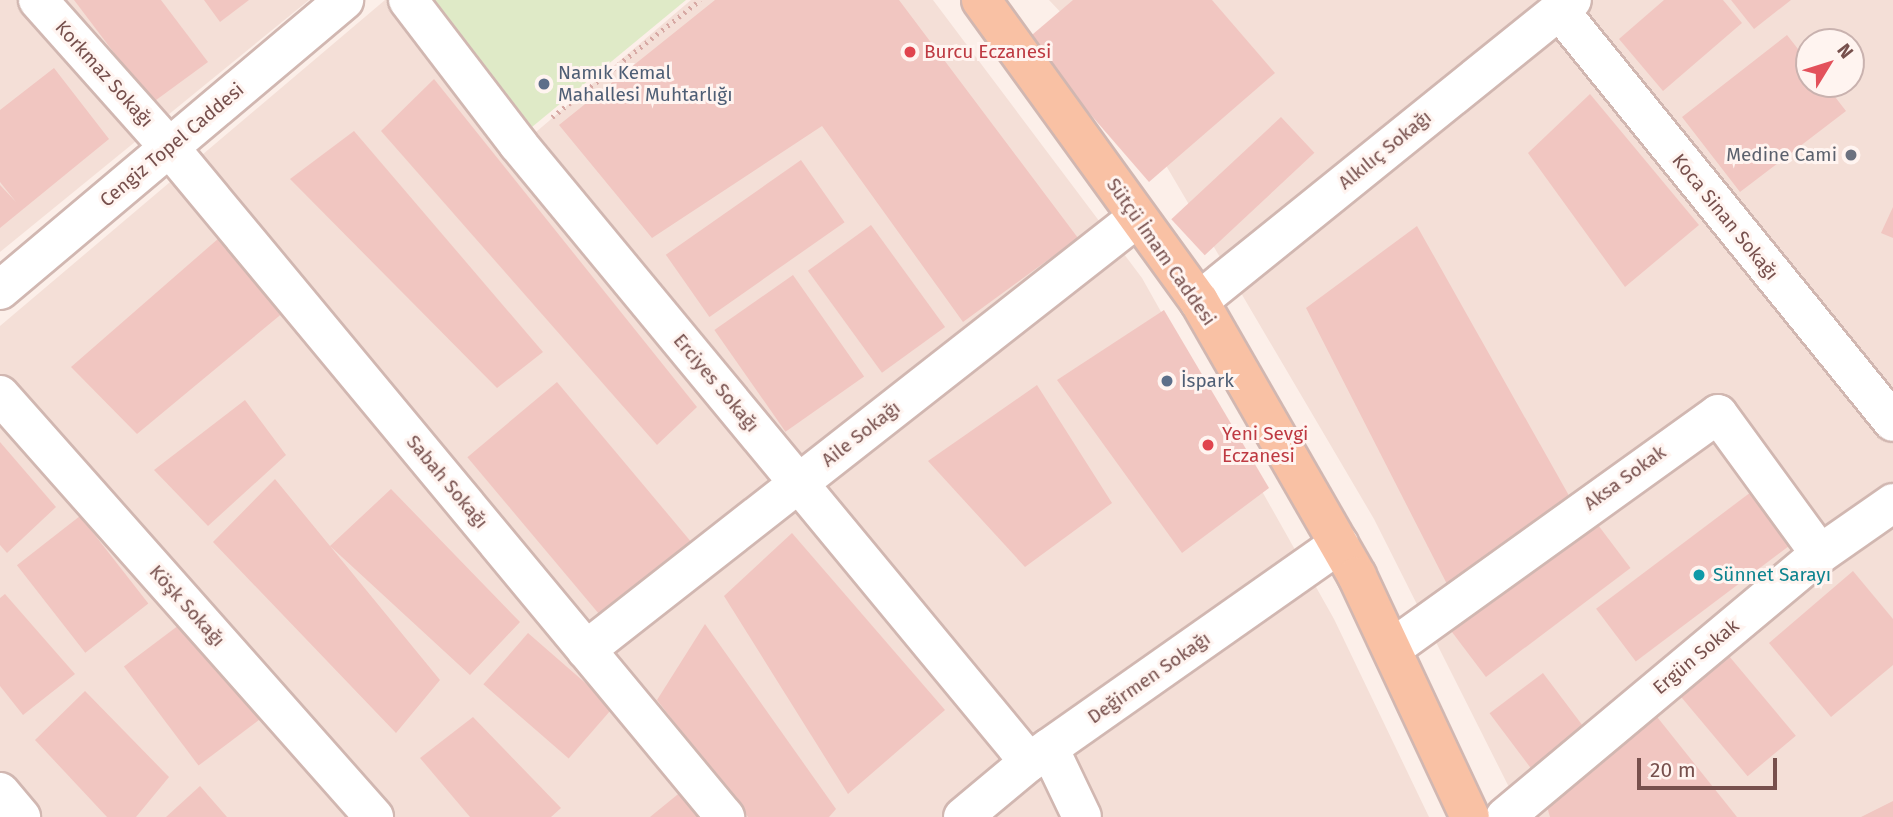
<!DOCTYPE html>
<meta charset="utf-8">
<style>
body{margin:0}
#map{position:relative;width:1893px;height:817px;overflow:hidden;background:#fcefe9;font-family:"Fira Sans",sans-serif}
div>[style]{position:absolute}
.residential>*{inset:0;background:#f4dfd7}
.green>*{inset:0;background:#dfeac7}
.building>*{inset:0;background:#f1c6c1;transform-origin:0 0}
.path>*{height:4.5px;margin-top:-2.25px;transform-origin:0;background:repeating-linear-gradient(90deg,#d7a9a4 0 2px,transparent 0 7px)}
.roads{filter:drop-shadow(2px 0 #d1b7b1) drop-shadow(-2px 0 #d1b7b1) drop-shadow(0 2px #d1b7b1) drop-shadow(0 -2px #d1b7b1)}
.street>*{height:38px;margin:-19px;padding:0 19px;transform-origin:19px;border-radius:19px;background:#fff}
.secondary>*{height:38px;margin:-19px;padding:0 19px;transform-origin:19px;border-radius:19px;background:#fff}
.primary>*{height:38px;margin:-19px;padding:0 19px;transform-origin:19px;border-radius:19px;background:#f9c1a4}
.dots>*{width:19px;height:19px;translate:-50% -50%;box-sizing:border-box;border:4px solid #fff4f0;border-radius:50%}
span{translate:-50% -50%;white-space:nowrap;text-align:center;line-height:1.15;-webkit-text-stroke:6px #fff4f0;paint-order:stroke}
.health-label{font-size:19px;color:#be3a42}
.left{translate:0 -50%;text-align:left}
.service-label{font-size:19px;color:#4e5e75}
.street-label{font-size:19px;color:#77504d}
.worship-label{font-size:19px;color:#5b616d}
.right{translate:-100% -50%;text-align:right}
.culture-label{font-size:19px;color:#0d838f}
.north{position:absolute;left:1795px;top:28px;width:70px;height:70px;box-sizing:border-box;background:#fff4f0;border:2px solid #c9b2af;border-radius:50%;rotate:52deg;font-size:19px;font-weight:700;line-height:28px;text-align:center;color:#77504d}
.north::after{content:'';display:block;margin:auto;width:24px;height:32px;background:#e3515b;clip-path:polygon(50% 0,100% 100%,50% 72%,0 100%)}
.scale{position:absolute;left:1637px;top:758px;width:140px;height:32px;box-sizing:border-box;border:4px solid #77504d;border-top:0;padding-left:9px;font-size:21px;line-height:24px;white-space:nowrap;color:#77504d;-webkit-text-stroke:5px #fff4f0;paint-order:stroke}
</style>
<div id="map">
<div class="residential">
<div style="clip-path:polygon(0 0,309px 0,0 252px)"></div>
<div style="clip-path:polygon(385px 0,427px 0,536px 132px,691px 0,933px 0,1142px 278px,1334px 619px,1429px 817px,0 817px,0 326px)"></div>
<div style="clip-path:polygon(evenodd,1049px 0,1893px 0,1893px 817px,1524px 817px,1374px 519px,1101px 55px,1049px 0,1809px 42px,1851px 42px,1851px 84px,1809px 84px,1809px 42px)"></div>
</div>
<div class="green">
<div style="clip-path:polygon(427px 0,686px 0,532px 127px)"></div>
</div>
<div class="building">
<div style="clip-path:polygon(74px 0,161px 0,208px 62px,152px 103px)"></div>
<div style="clip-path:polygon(204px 0,249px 0,220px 22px)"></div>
<div style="clip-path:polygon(715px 0,899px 0,1078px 238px,963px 322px,822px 126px,652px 238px,559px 125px)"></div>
<div style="clip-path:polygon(1073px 0,1212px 0,1275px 73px,1149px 182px,1026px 40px)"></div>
<div style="clip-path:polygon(1664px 0,1723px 0,1742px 23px,1663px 91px,1619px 39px)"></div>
<div style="clip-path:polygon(1731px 0,1791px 0,1754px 29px)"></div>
<div style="clip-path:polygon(1787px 35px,1809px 63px,1809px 84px,1825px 84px,1846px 111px,1740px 192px,1682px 117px)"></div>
<div style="clip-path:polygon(54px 68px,109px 139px,0 228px,0 185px,16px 202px,0 182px,0 110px)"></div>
<div style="clip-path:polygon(434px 79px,697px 407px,657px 445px,381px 131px)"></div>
<div style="clip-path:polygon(1590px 94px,1699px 225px,1625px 287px,1528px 153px)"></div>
<div style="left:1281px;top:117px;width:49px;height:150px;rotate:47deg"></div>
<div style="clip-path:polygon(354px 131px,543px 352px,497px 388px,290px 179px)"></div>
<div style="left:801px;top:160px;width:76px;height:165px;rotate:55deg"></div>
<div style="clip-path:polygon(1893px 207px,1893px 238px,1881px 233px)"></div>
<div style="left:871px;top:225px;width:126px;height:78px;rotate:54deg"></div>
<div style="clip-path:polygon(1417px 226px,1572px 501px,1450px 590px,1306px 308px)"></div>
<div style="clip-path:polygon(219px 238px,296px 302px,137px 434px,71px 367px)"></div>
<div style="left:793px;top:275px;width:124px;height:96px;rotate:55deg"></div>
<div style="clip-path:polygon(1164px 310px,1269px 488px,1182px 553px,1057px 380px)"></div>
<div style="left:557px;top:382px;width:213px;height:117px;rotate:50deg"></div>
<div style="clip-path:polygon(1037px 385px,1112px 503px,1025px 567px,928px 461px)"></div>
<div style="clip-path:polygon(245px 400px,286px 455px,208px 526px,154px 470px)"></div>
<div style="clip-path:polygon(0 442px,56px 507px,7px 553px,0 545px)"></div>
<div style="clip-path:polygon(275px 479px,330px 546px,391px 489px,520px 622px,470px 675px,330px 546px,440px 680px,396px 733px,213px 542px)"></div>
<div style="left:1759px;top:486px;width:66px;height:204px;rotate:53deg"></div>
<div style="left:80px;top:516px;width:111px;height:80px;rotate:52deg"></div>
<div style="left:1595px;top:521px;width:59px;height:181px;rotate:53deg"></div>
<div style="clip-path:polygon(792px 533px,945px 710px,848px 794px,724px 596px)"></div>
<div style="clip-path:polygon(1853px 571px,1893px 619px,1893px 665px,1831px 717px,1769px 643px)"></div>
<div style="clip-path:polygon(5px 594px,75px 674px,23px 715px,0 686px,0 598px)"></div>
<div style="left:187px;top:619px;width:124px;height:79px;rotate:53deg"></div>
<div style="clip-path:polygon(705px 624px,836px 809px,829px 817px,748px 817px,657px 700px)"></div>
<div style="left:528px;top:633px;width:113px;height:68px;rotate:41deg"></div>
<div style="left:1729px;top:656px;width:104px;height:63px;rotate:50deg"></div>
<div style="left:1543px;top:673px;width:72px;height:67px;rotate:53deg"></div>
<div style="clip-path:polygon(85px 691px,169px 777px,136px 817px,107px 817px,35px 740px)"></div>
<div style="clip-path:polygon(1646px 703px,1737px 817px,1550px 817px,1543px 793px)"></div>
<div style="clip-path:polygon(473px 717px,561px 808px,551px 817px,470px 817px,420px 758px)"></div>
<div style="clip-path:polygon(200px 786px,227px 817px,166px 817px)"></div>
<div style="clip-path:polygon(688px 786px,714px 817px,650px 817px)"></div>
<div style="clip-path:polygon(1893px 801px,1893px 817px,1861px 817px)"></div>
</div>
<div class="path">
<div style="left:552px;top:117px;width:189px;rotate:-38.3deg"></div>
</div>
<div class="roads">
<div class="street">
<div style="left:38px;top:0;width:197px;rotate:48.3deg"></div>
<div style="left:169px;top:147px;width:871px;rotate:50.31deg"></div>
<div style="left:408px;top:0;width:181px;rotate:52.6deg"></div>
<div style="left:518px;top:144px;width:802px;rotate:50.41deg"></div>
<div style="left:1559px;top:10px;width:530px;rotate:50.97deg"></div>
<div style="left:1199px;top:301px;width:479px;rotate:-38.9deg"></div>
<div style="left:0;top:395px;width:564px;rotate:48.45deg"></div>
<div style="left:1394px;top:647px;width:399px;rotate:-35.7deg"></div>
<div style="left:1718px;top:414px;width:173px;rotate:53.9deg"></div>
<div style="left:586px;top:650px;width:700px;rotate:-38.1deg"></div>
<div style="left:1049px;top:748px;width:76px;rotate:64.4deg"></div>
<div style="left:0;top:792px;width:33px;rotate:50deg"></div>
<div style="left:963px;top:817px;width:86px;rotate:-39.8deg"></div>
<div style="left:1029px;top:762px;width:379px;rotate:-35.1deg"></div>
<div style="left:1505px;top:817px;width:410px;rotate:-39.9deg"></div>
<div style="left:1820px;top:554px;width:89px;rotate:-34.9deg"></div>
</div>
<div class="secondary">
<div style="left:0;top:290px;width:450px;rotate:-40.1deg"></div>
</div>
<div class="primary">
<div style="left:981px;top:0;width:372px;rotate:54.1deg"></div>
<div style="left:1199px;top:301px;width:317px;rotate:60.1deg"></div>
<div style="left:1357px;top:576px;width:266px;rotate:64.9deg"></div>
</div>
</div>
<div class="dots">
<div style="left:910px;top:52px;background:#e0444e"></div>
<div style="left:544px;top:84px;background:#5c6f8a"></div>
<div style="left:1851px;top:155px;background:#6b7280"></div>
<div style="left:1167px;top:381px;background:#5c6f8a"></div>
<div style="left:1208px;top:445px;background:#e0444e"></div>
<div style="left:1699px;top:575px;background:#0f9aa8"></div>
</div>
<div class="health-label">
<span class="left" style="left:924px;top:52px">Burcu Eczanesi</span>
<span class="left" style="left:1222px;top:445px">Yeni Sevgi<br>Eczanesi</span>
</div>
<div class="service-label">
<span class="left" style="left:558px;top:84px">Namık Kemal<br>Mahallesi Muhtarlığı</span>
<span class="left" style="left:1181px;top:381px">İspark</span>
</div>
<div class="street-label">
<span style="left:104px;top:74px;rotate:48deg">Korkmaz Sokağı</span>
<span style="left:172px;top:145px;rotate:-40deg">Cengiz Topel Caddesi</span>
<span style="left:1385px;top:150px;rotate:-39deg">Alkılıç Sokağı</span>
<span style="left:1725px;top:217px;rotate:51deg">Koca Sinan Sokağı</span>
<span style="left:1161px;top:252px;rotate:55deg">Sütçü İmam Caddesi</span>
<span style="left:716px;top:383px;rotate:50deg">Erciyes Sokağı</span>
<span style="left:861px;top:434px;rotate:-38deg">Aile Sokağı</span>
<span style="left:1625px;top:478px;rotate:-36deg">Aksa Sokak</span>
<span style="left:447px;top:482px;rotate:50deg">Sabah Sokağı</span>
<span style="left:187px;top:606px;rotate:48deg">Köşk Sokağı</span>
<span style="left:1696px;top:657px;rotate:-40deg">Ergün Sokak</span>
<span style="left:1149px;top:678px;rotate:-35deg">Değirmen Sokağı</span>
</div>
<div class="worship-label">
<span class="right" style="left:1837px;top:155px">Medine Cami</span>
</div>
<div class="culture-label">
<span class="left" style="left:1713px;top:575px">Sünnet Sarayı</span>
</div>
<div class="north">N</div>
<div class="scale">20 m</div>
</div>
